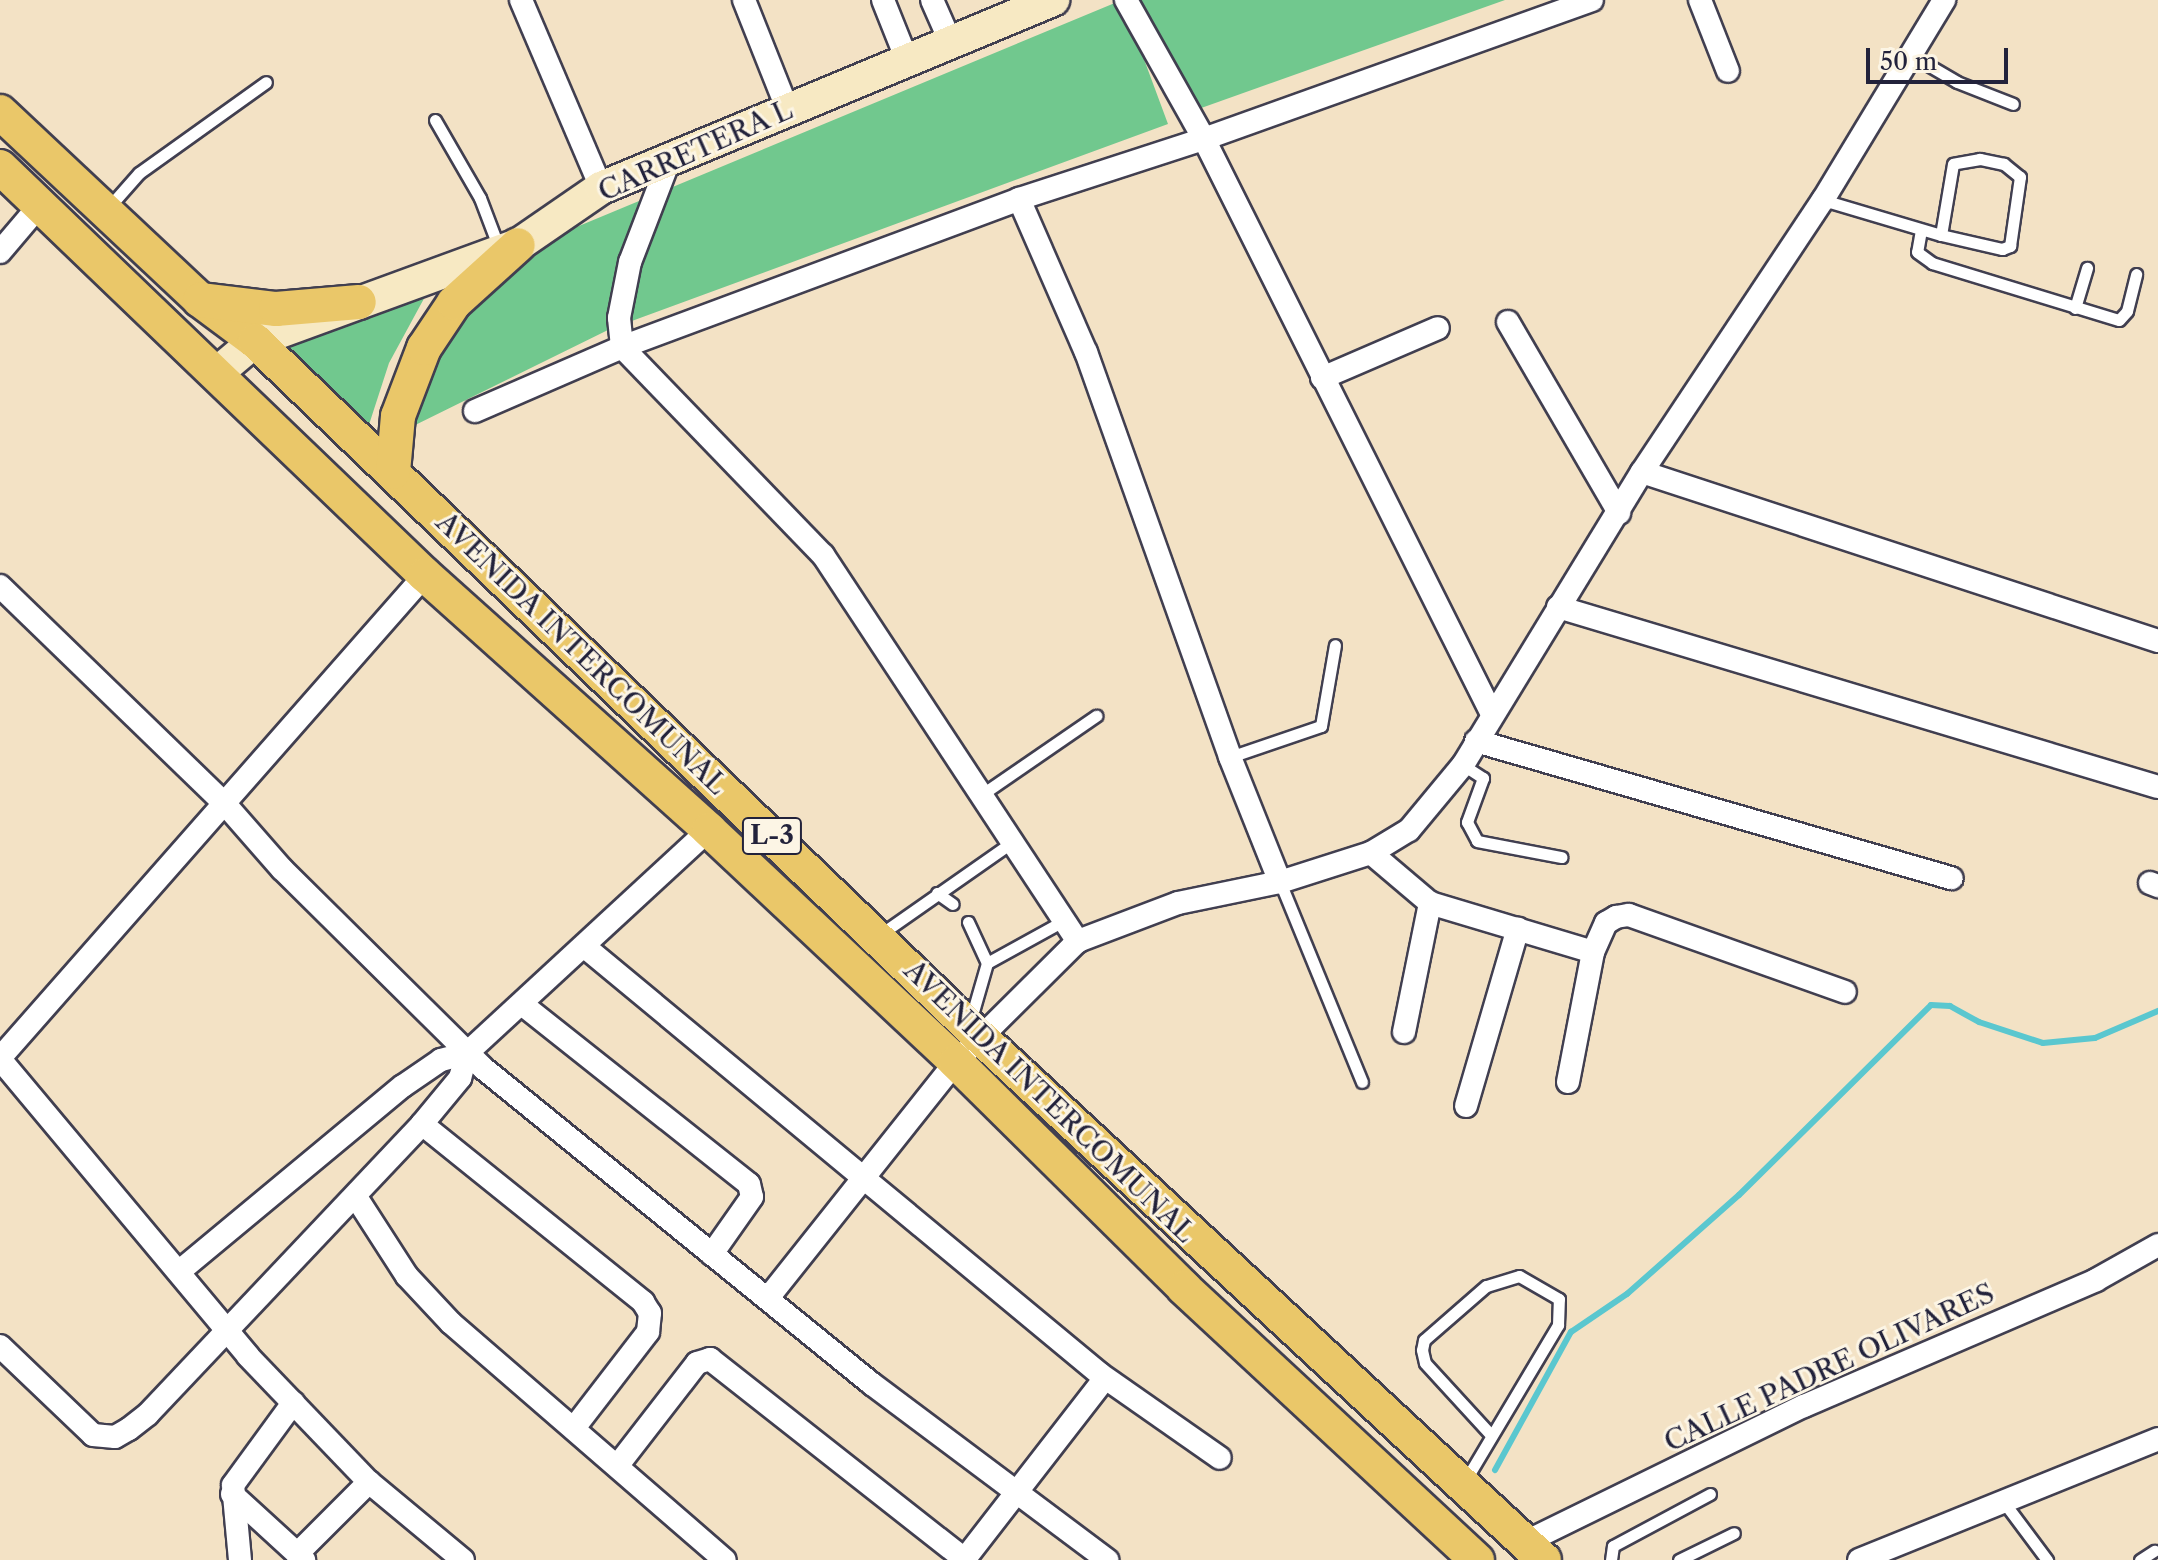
<!DOCTYPE html>
<style>
body{margin:0}
#map{position:relative;width:2158px;height:1560px;overflow:hidden;background:#f3e2c5;font-family:"Libre Caslon Text",serif}
div>[style]{position:absolute}
.green>*{inset:0;background:#71c88e}
.stream>*{height:6px;margin:-3px;padding:0 3px;transform-origin:3px;border-radius:3px;background:#5ac7cf}
.roads{filter:drop-shadow(2px 0 #413f50) drop-shadow(-2px 0 #413f50) drop-shadow(0 2px #413f50) drop-shadow(0 -2px #413f50)}
.lane>*{height:11px;margin:-5.5px;padding:0 5.5px;transform-origin:5.5px;border-radius:5.5px;background:#fff}
.street>*{height:22px;margin:-11px;padding:0 11px;transform-origin:11px;border-radius:11px;background:#fff}
.secondary>*{height:32px;margin:-16px;padding:0 16px;transform-origin:16px;border-radius:16px;background:#f7e9c3}
.primary>*{height:34px;margin:-17px;padding:0 17px;transform-origin:17px;border-radius:17px;background:#eac769}
span{translate:-50% -50%;white-space:nowrap;text-align:center;line-height:1.15;-webkit-text-stroke:6px #fcf5e5;paint-order:stroke}
.shield-label span{padding:2px 6px;background:#fcf5e5;border:2px solid;border-radius:6px;-webkit-text-stroke-width:0}
.shield-label{font-size:26px;color:#22223b;font-weight:700}
.street-label{font-size:28px;color:#22223b}
.scale{position:absolute;left:1866px;top:48px;width:142px;height:36px;box-sizing:border-box;border:4px solid #22223b;border-top:0;padding-left:10px;font-size:24px;line-height:28px;white-space:nowrap;color:#22223b;-webkit-text-stroke:6px #fcf5e5;paint-order:stroke}
</style>
<div id="map">
<div class="green">
<div style="clip-path:polygon(1122px 0,1168px 124px,610px 329px,397px 434px,409px 389px,490px 263px)"></div>
<div style="clip-path:polygon(1140px 0,1505px 0,1190px 112px)"></div>
<div style="clip-path:polygon(427px 293px,389px 363px,365px 437px,280px 348px)"></div>
</div>
<div class="stream">
<div style="left:1495px;top:1470px;width:158px;rotate:-61.2deg"></div>
<div style="left:1571px;top:1332px;width:68px;rotate:-34.2deg"></div>
<div style="left:1627px;top:1294px;width:149px;rotate:-41.5deg"></div>
<div style="left:1739px;top:1195px;width:270px;rotate:-44.7deg"></div>
<div style="left:1931px;top:1005px;width:19px;rotate:3deg"></div>
<div style="left:1950px;top:1006px;width:33px;rotate:29deg"></div>
<div style="left:1979px;top:1022px;width:67px;rotate:18.2deg"></div>
<div style="left:2043px;top:1043px;width:52px;rotate:-5.5deg"></div>
<div style="left:2095px;top:1038px;width:69px;rotate:-23.2deg"></div>
</div>
<div class="roads">
<div class="lane">
<div style="left:1911px;top:55px;width:53px;rotate:30.4deg"></div>
<div style="left:1957px;top:82px;width:60px;rotate:21.4deg"></div>
<div style="left:435px;top:120px;width:90px;rotate:60deg"></div>
<div style="left:480px;top:198px;width:53px;rotate:69.2deg"></div>
<div style="left:1823px;top:200px;width:123px;rotate:16.5deg"></div>
<div style="left:1941px;top:235px;width:63px;rotate:12.9deg"></div>
<div style="left:2002px;top:249px;width:9px;rotate:-21deg"></div>
<div style="left:2010px;top:246px;width:70px;rotate:-81.8deg"></div>
<div style="left:2020px;top:177px;width:21px;rotate:-141deg"></div>
<div style="left:2004px;top:164px;width:25px;rotate:-168deg"></div>
<div style="left:1980px;top:159px;width:27px;rotate:170deg"></div>
<div style="left:1953px;top:164px;width:72px;rotate:99.6deg"></div>
<div style="left:109px;top:207px;width:45px;rotate:-48.6deg"></div>
<div style="left:139px;top:173px;width:156px;rotate:-35.6deg"></div>
<div style="left:1921px;top:230px;width:22px;rotate:100deg"></div>
<div style="left:1917px;top:252px;width:19px;rotate:36deg"></div>
<div style="left:1932px;top:263px;width:195px;rotate:17deg"></div>
<div style="left:2119px;top:320px;width:12px;rotate:-48deg"></div>
<div style="left:2127px;top:311px;width:38px;rotate:-76deg"></div>
<div style="left:2075px;top:308px;width:42px;rotate:-73.3deg"></div>
<div style="left:1230px;top:757px;width:96px;rotate:-18.8deg"></div>
<div style="left:1321px;top:726px;width:82px;rotate:-80.2deg"></div>
<div style="left:1463px;top:765px;width:24px;rotate:33deg"></div>
<div style="left:1483px;top:778px;width:47px;rotate:110deg"></div>
<div style="left:1467px;top:822px;width:21px;rotate:62deg"></div>
<div style="left:1477px;top:841px;width:86px;rotate:10.8deg"></div>
<div style="left:981px;top:795px;width:140px;rotate:-34.5deg"></div>
<div style="left:1280px;top:882px;width:216px;rotate:67.7deg"></div>
<div style="left:937px;top:893px;width:19px;rotate:35deg"></div>
<div style="left:968px;top:922px;width:45px;rotate:65.1deg"></div>
<div style="left:987px;top:963px;width:61px;rotate:106.1deg"></div>
<div style="left:878px;top:936px;width:164px;rotate:-35deg"></div>
<div style="left:987px;top:963px;width:87px;rotate:-28.9deg"></div>
<div style="left:1465px;top:1481px;width:182px;rotate:-59.2deg"></div>
<div style="left:1558px;top:1325px;width:26px;rotate:-88deg"></div>
<div style="left:1559px;top:1299px;width:46px;rotate:-150.1deg"></div>
<div style="left:1519px;top:1276px;width:34px;rotate:163deg"></div>
<div style="left:1486px;top:1286px;width:82px;rotate:138.9deg"></div>
<div style="left:1424px;top:1340px;width:10px;rotate:101deg"></div>
<div style="left:1422px;top:1350px;width:13px;rotate:77deg"></div>
<div style="left:1425px;top:1363px;width:98px;rotate:47.5deg"></div>
<div style="left:2003px;top:1501px;width:74px;rotate:53.3deg"></div>
<div style="left:1611px;top:1560px;width:14px;rotate:-82deg"></div>
<div style="left:1613px;top:1546px;width:110px;rotate:-28.2deg"></div>
<div style="left:1679px;top:1560px;width:61px;rotate:-26.1deg"></div>
<div style="left:2140px;top:1560px;width:17px;rotate:-33deg"></div>
</div>
<div class="street">
<div style="left:521px;top:0;width:204px;rotate:66.9deg"></div>
<div style="left:744px;top:0;width:116px;rotate:68.3deg"></div>
<div style="left:883px;top:0;width:65px;rotate:68.2deg"></div>
<div style="left:932px;top:0;width:47px;rotate:66.2deg"></div>
<div style="left:1126px;top:0;width:159px;rotate:60.7deg"></div>
<div style="left:1204px;top:139px;width:643px;rotate:63.4deg"></div>
<div style="left:1700px;top:0;width:76px;rotate:68.5deg"></div>
<div style="left:670px;top:158px;width:111px;rotate:111deg"></div>
<div style="left:630px;top:262px;width:57px;rotate:101.1deg"></div>
<div style="left:619px;top:318px;width:29px;rotate:84deg"></div>
<div style="left:622px;top:347px;width:289px;rotate:46deg"></div>
<div style="left:823px;top:555px;width:463px;rotate:56.6deg"></div>
<div style="left:1019px;top:199px;width:167px;rotate:66.4deg"></div>
<div style="left:1086px;top:352px;width:430px;rotate:70.4deg"></div>
<div style="left:1230px;top:757px;width:135px;rotate:68.2deg"></div>
<div style="left:0;top:252px;width:60px;rotate:-49.7deg"></div>
<div style="left:1508px;top:322px;width:221px;rotate:59.8deg"></div>
<div style="left:1322px;top:378px;width:126px;rotate:-23.3deg"></div>
<div style="left:475px;top:411px;width:160px;rotate:-23.5deg"></div>
<div style="left:622px;top:347px;width:424px;rotate:-20.4deg"></div>
<div style="left:1019px;top:199px;width:194px;rotate:-18deg"></div>
<div style="left:1204px;top:139px;width:412px;rotate:-19.7deg"></div>
<div style="left:1642px;top:472px;width:543px;rotate:18.13deg"></div>
<div style="left:0;top:586px;width:313px;rotate:44.1deg"></div>
<div style="left:225px;top:804px;width:86px;rotate:48.8deg"></div>
<div style="left:282px;top:869px;width:283px;rotate:44.7deg"></div>
<div style="left:483px;top:1068px;width:501px;rotate:39.09deg"></div>
<div style="left:872px;top:1384px;width:294px;rotate:36.8deg"></div>
<div style="left:1558px;top:607px;width:626px;rotate:16.7deg"></div>
<div style="left:1476px;top:741px;width:495px;rotate:16.1deg"></div>
<div style="left:1371px;top:853px;width:77px;rotate:40.3deg"></div>
<div style="left:1430px;top:903px;width:170px;rotate:16.7deg"></div>
<div style="left:2150px;top:883px;width:9px;rotate:21deg"></div>
<div style="left:585px;top:947px;width:669px;rotate:39.66deg"></div>
<div style="left:1100px;top:1374px;width:146px;rotate:35deg"></div>
<div style="left:523px;top:1005px;width:288px;rotate:38.4deg"></div>
<div style="left:749px;top:1184px;width:13px;rotate:77deg"></div>
<div style="left:752px;top:1197px;width:70px;rotate:125.1deg"></div>
<div style="left:1404px;top:1032px;width:132px;rotate:-78.6deg"></div>
<div style="left:0;top:1058px;width:643px;rotate:-48.65deg"></div>
<div style="left:0;top:1059px;width:387px;rotate:50.1deg"></div>
<div style="left:248px;top:1356px;width:175px;rotate:46.2deg"></div>
<div style="left:369px;top:1482px;width:122px;rotate:39.7deg"></div>
<div style="left:1568px;top:1082px;width:132px;rotate:-79.1deg"></div>
<div style="left:1593px;top:952px;width:32px;rotate:-66deg"></div>
<div style="left:1606px;top:923px;width:12px;rotate:-31deg"></div>
<div style="left:1616px;top:917px;width:13px;rotate:-9deg"></div>
<div style="left:1629px;top:915px;width:229px;rotate:19.6deg"></div>
<div style="left:1466px;top:1106px;width:185px;rotate:-73.7deg"></div>
<div style="left:422px;top:1124px;width:284px;rotate:38.8deg"></div>
<div style="left:643px;top:1302px;width:13px;rotate:58deg"></div>
<div style="left:650px;top:1313px;width:19px;rotate:96deg"></div>
<div style="left:648px;top:1332px;width:121px;rotate:127.6deg"></div>
<div style="left:356px;top:1197px;width:94px;rotate:57.2deg"></div>
<div style="left:407px;top:1276px;width:64px;rotate:46.9deg"></div>
<div style="left:451px;top:1323px;width:362px;rotate:40.9deg"></div>
<div style="left:181px;top:1270px;width:288px;rotate:-39.7deg"></div>
<div style="left:403px;top:1086px;width:46px;rotate:-34.4deg"></div>
<div style="left:441px;top:1060px;width:27px;rotate:-15deg"></div>
<div style="left:467px;top:1053px;width:329px;rotate:-42.7deg"></div>
<div style="left:768px;top:1298px;width:302px;rotate:-51.5deg"></div>
<div style="left:956px;top:1062px;width:172px;rotate:-44.8deg"></div>
<div style="left:1078px;top:941px;width:107px;rotate:-20.8deg"></div>
<div style="left:1178px;top:903px;width:104px;rotate:-11.6deg"></div>
<div style="left:1280px;top:882px;width:96px;rotate:-17.7deg"></div>
<div style="left:1371px;top:853px;width:44px;rotate:-31.2deg"></div>
<div style="left:1409px;top:830px;width:85px;rotate:-50.3deg"></div>
<div style="left:1463px;top:765px;width:343px;rotate:-58.6deg"></div>
<div style="left:1642px;top:472px;width:327px;rotate:-56.4deg"></div>
<div style="left:1823px;top:200px;width:234px;rotate:-58.8deg"></div>
<div style="left:0;top:1346px;width:129px;rotate:43.7deg"></div>
<div style="left:93px;top:1435px;width:22px;rotate:5deg"></div>
<div style="left:115px;top:1437px;width:16px;rotate:-30deg"></div>
<div style="left:129px;top:1429px;width:24px;rotate:-38deg"></div>
<div style="left:148px;top:1414px;width:399px;rotate:-46.6deg"></div>
<div style="left:422px;top:1124px;width:60px;rotate:-50.4deg"></div>
<div style="left:460px;top:1078px;width:26px;rotate:-74deg"></div>
<div style="left:618px;top:1465px;width:129px;rotate:-52.2deg"></div>
<div style="left:697px;top:1363px;width:14px;rotate:-17deg"></div>
<div style="left:710px;top:1359px;width:325px;rotate:38.2deg"></div>
<div style="left:232px;top:1494px;width:98px;rotate:42.5deg"></div>
<div style="left:1524px;top:1543px;width:312px;rotate:-26.1deg"></div>
<div style="left:1804px;top:1406px;width:318px;rotate:-23.3deg"></div>
<div style="left:2096px;top:1280px;width:71px;rotate:-29.4deg"></div>
<div style="left:297px;top:1554px;width:102px;rotate:-45deg"></div>
<div style="left:240px;top:1560px;width:75px;rotate:-95.3deg"></div>
<div style="left:233px;top:1485px;width:102px;rotate:-53.8deg"></div>
<div style="left:964px;top:1560px;width:230px;rotate:-52.2deg"></div>
<div style="left:1859px;top:1560px;width:323px;rotate:-22deg"></div>
</div>
<div class="secondary">
<div style="left:216px;top:374px;width:51px;rotate:-40.2deg"></div>
<div style="left:255px;top:341px;width:280px;rotate:-20.1deg"></div>
<div style="left:518px;top:245px;width:101px;rotate:-34.5deg"></div>
<div style="left:601px;top:188px;width:490px;rotate:-22.6deg"></div>
</div>
<div class="primary">
<div style="left:0;top:112px;width:274px;rotate:43.2deg"></div>
<div style="left:200px;top:300px;width:69px;rotate:36.7deg"></div>
<div style="left:255px;top:341px;width:1005px;rotate:43.83deg"></div>
<div style="left:980px;top:1037px;width:769px;rotate:42.84deg"></div>
<div style="left:0;top:167px;width:589px;rotate:43.83deg"></div>
<div style="left:425px;top:575px;width:382px;rotate:41.9deg"></div>
<div style="left:709px;top:830px;width:339px;rotate:43.2deg"></div>
<div style="left:956px;top:1062px;width:321px;rotate:44.7deg"></div>
<div style="left:1184px;top:1288px;width:400px;rotate:42.9deg"></div>
<div style="left:200px;top:300px;width:77px;rotate:6.8deg"></div>
<div style="left:276px;top:309px;width:83px;rotate:-4.8deg"></div>
<div style="left:393px;top:472px;width:56px;rotate:-84.9deg"></div>
<div style="left:398px;top:416px;width:73px;rotate:-69.1deg"></div>
<div style="left:424px;top:348px;width:54px;rotate:-56.3deg"></div>
<div style="left:454px;top:303px;width:86px;rotate:-42.2deg"></div>
</div>
</div>
<div class="shield-label">
<span style="left:772px;top:836px">L-3</span>
</div>
<div class="street-label">
<span style="left:695px;top:150px;rotate:-24deg">CARRETERA L</span>
<span style="left:582px;top:653px;rotate:44deg">AVENIDA INTERCOMUNAL</span>
<span style="left:1050px;top:1101px;rotate:44deg">AVENIDA INTERCOMUNAL</span>
<span style="left:1829px;top:1367px;rotate:-25deg">CALLE PADRE OLIVARES</span>
</div>
<div class="scale">50 m</div>
</div>
